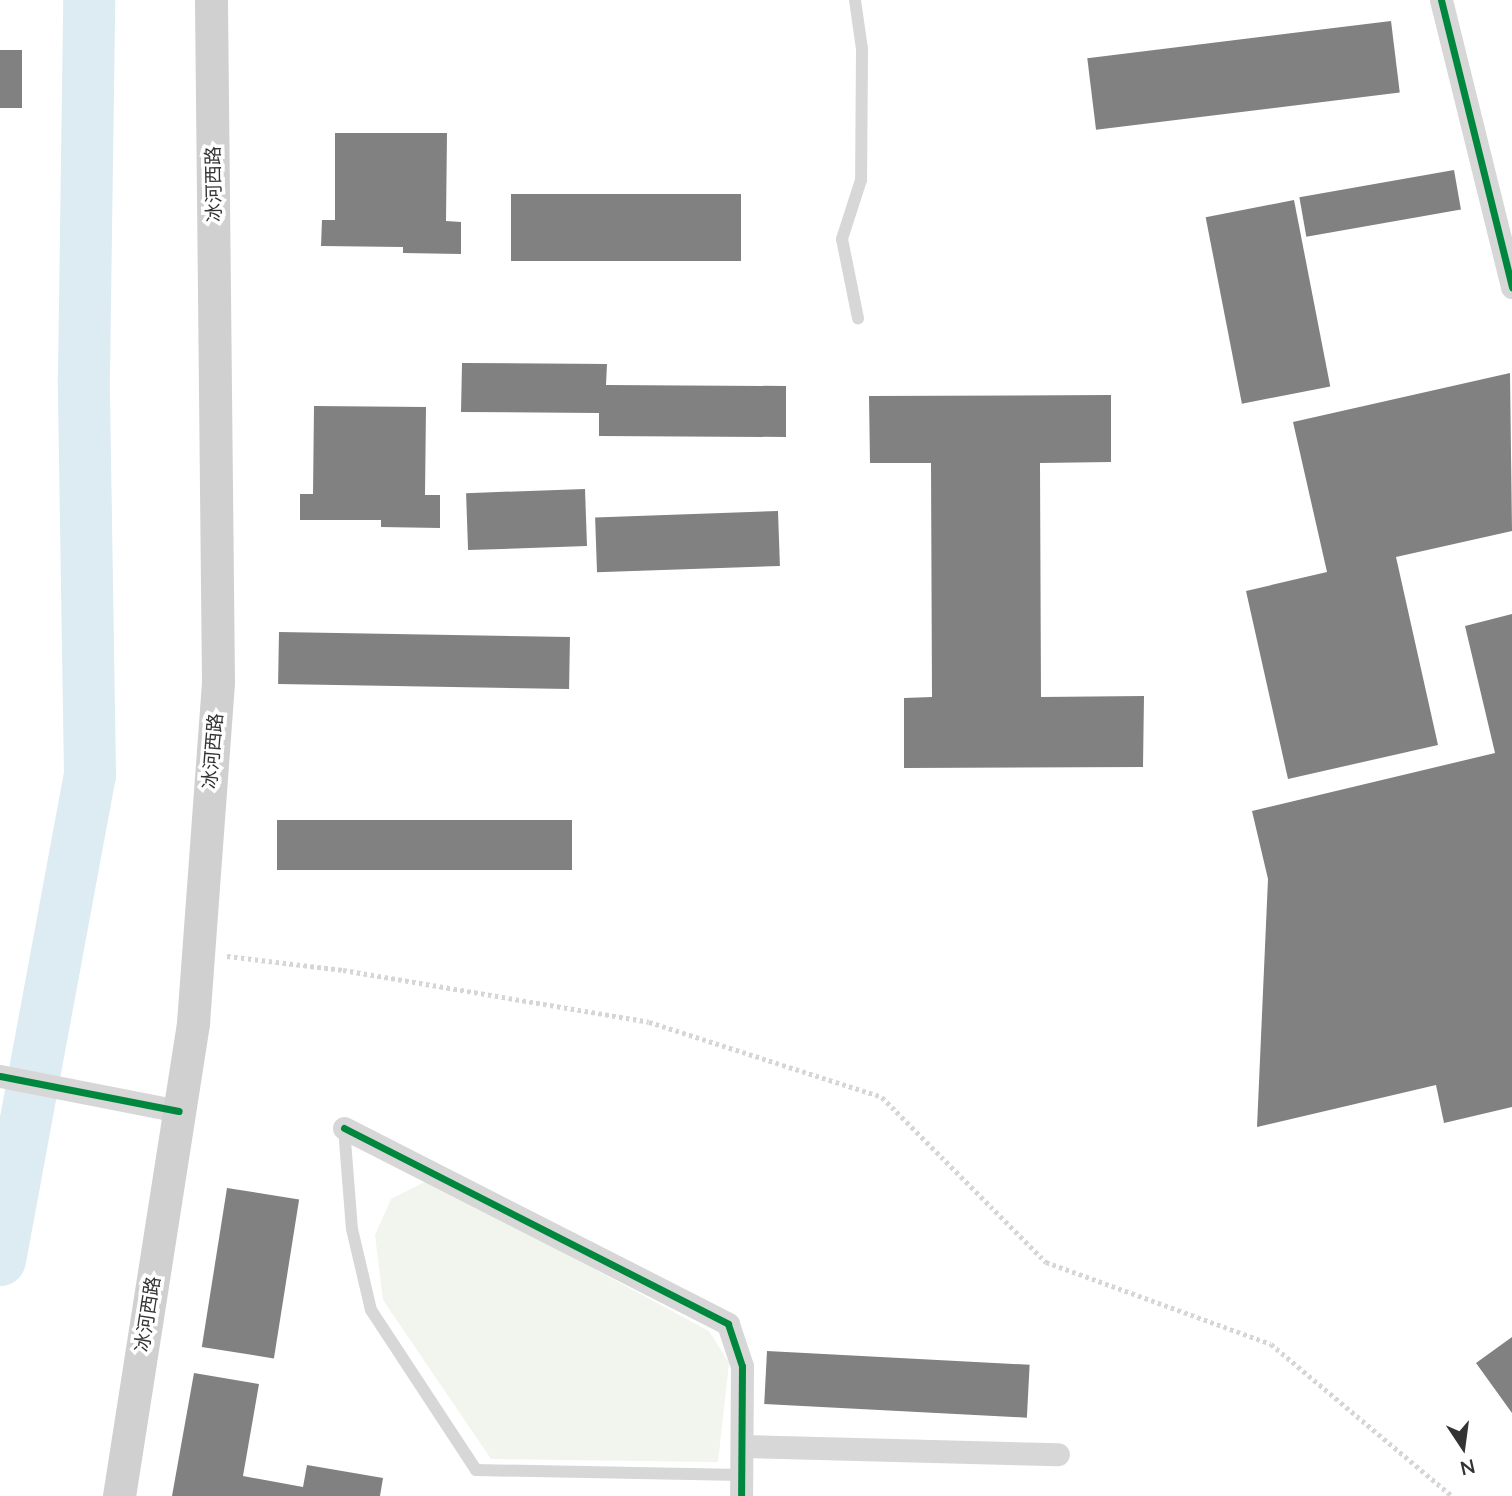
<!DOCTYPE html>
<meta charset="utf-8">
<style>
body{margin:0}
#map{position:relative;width:1512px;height:1496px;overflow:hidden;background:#fff;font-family:Lato,"Noto Sans SC",sans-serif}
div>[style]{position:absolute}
.green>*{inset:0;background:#f1f5ed}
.river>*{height:52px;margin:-26px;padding:0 26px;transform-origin:26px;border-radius:26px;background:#ddebf3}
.building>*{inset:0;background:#818181;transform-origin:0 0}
.path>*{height:4.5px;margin-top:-2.25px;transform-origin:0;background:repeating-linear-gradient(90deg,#d6d6d6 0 3.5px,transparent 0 7px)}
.lane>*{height:12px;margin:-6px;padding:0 6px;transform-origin:6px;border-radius:6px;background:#d7d7d7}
.street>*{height:23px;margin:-11.5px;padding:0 11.5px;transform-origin:11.5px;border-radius:11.5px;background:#d7d7d7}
.secondary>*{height:33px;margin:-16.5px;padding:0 16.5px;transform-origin:16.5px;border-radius:16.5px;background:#d0d0d0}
.cycleway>*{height:7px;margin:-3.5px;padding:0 3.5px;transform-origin:3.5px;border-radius:3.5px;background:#00873e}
span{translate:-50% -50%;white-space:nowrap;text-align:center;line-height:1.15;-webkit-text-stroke:7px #fff;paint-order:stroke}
.street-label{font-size:19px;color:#333}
.north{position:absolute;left:1428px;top:1412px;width:70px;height:70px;-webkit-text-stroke:5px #fff;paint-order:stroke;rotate:167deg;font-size:19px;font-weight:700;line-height:28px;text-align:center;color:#333}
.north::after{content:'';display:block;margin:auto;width:24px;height:32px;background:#333;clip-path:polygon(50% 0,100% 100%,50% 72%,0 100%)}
</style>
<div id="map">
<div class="green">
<div style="clip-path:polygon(429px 1180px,709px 1331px,729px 1363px,718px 1462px,491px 1459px,383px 1300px,375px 1235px,391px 1199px)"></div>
</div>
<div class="river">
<div style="left:0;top:1260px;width:492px;rotate:-79.5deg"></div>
<div style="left:90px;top:776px;width:400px;rotate:-90.9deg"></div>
<div style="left:84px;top:376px;width:376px;rotate:-89.2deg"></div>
</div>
<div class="building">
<div style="left:1391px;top:21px;width:72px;height:306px;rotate:83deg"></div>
<div style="left:0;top:50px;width:22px;height:58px"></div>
<div style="clip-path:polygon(335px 133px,447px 133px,446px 221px,461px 222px,461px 254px,403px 253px,403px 247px,321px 246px,322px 220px,335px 220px)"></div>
<div style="left:1454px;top:170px;width:40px;height:157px;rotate:80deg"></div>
<div style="left:511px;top:194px;width:230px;height:67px"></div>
<div style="left:1294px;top:200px;width:190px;height:90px;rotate:79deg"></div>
<div style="clip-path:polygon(462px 363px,607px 364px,606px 385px,786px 386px,786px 437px,599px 436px,599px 413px,461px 412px)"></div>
<div style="clip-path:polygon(1510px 373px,1512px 531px,1396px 557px,1438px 745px,1288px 779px,1246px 591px,1327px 572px,1293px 422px)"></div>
<div style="clip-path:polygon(1111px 395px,1111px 462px,1040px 463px,1041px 697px,1144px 696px,1143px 767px,904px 768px,904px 698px,932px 697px,931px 463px,870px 463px,869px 396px)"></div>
<div style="clip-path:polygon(314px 406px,426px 407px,425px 495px,440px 495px,440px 528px,381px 527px,381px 520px,300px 520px,300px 494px,313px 494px)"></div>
<div style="left:585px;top:489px;width:57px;height:119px;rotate:88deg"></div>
<div style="left:778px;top:511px;width:55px;height:183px;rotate:88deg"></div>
<div style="clip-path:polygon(1512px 614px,1512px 1107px,1444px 1123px,1436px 1085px,1257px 1127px,1268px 879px,1252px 811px,1495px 753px,1465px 626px)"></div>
<div style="left:279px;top:632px;width:291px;height:52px;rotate:1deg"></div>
<div style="left:572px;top:820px;width:50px;height:295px;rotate:90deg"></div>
<div style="left:227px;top:1188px;width:73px;height:161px;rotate:9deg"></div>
<div style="clip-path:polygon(1512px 1337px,1512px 1413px,1476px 1363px)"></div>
<div style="left:767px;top:1351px;width:263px;height:53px;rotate:3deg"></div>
<div style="clip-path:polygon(194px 1373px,259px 1384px,243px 1476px,303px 1487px,307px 1465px,383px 1478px,380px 1496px,172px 1496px)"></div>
</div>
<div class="path">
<div style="left:227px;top:956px;width:117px;rotate:6.9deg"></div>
<div style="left:343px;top:970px;width:310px;rotate:9.6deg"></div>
<div style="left:649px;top:1022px;width:245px;rotate:17.8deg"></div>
<div style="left:882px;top:1097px;width:233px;rotate:45.2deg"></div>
<div style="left:1046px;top:1262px;width:239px;rotate:20deg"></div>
<div style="left:1271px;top:1344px;width:236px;rotate:40deg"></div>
</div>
<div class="lane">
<div style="left:855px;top:0;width:49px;rotate:81.9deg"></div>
<div style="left:862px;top:49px;width:131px;rotate:90.4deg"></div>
<div style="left:861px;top:180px;width:62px;rotate:107.9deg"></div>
<div style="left:842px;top:239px;width:81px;rotate:78.6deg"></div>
<div style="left:344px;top:1128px;width:101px;rotate:85.5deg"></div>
<div style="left:352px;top:1229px;width:83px;rotate:76.8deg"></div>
<div style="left:371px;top:1310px;width:191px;rotate:56.7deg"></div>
<div style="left:476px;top:1470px;width:266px;rotate:1.1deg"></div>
</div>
<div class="street">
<div style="left:1441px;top:0;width:296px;rotate:76.1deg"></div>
<div style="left:0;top:1076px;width:182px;rotate:11.1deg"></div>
<div style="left:344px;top:1128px;width:431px;rotate:27deg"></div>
<div style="left:728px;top:1324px;width:44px;rotate:71.6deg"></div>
<div style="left:742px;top:1366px;width:130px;rotate:90.4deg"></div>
<div style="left:742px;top:1446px;width:316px;rotate:1.5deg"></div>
</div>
<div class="secondary">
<div style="left:119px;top:1496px;width:479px;rotate:-81.1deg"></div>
<div style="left:193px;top:1023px;width:342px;rotate:-85.8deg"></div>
<div style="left:218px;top:682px;width:682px;rotate:-90.59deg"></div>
</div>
<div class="cycleway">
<div style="left:1441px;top:0;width:296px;rotate:76.1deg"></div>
<div style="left:0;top:1076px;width:182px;rotate:11.1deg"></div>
<div style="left:344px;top:1128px;width:431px;rotate:27deg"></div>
<div style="left:728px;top:1324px;width:44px;rotate:71.6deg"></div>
<div style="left:742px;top:1366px;width:130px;rotate:90.4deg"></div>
</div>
<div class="street-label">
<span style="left:213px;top:184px;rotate:-91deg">冰河西路</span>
<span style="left:212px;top:751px;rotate:-85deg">冰河西路</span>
<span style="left:147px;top:1314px;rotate:-81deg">冰河西路</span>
</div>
<div class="north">N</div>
</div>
